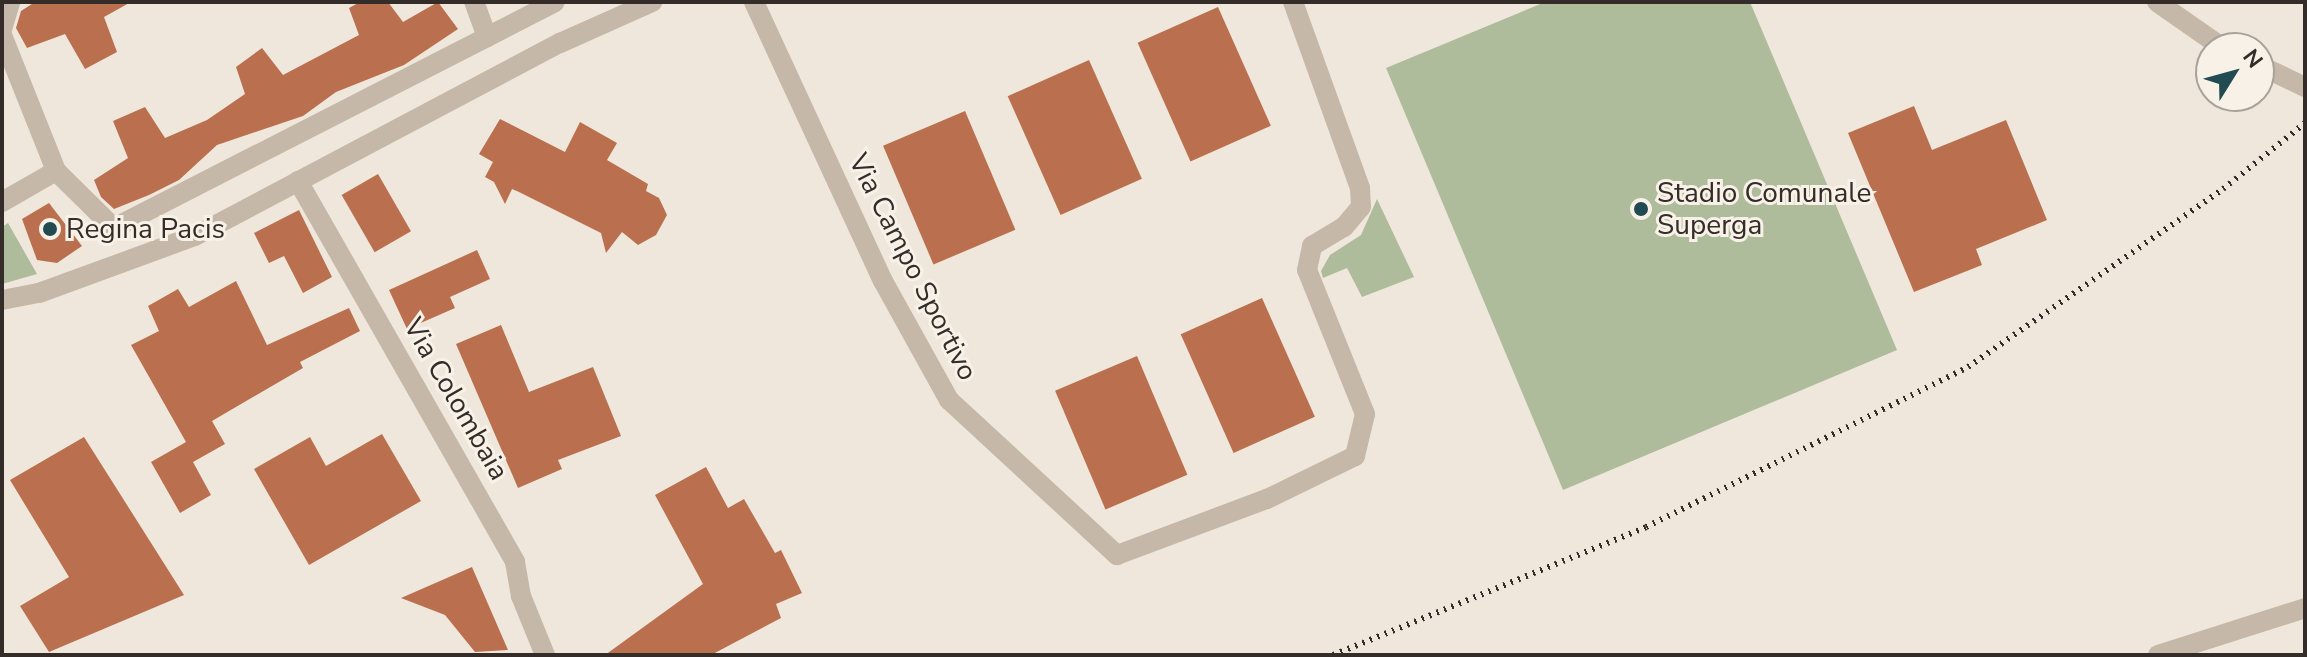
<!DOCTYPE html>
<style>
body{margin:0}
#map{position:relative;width:2307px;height:657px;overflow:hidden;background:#efe7db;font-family:"Nunito Sans",sans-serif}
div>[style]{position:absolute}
.green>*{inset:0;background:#afbc9c}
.building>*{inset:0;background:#ba704e;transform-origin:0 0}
.minor>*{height:20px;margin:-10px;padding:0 10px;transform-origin:10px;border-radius:10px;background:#c6b8a8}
.rail>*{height:6px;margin-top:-3px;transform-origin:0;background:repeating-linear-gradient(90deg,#332c28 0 2px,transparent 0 8px)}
.dots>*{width:22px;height:22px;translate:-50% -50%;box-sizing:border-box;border:4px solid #f7f1e7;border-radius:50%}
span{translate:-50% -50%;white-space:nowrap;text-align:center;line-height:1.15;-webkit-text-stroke:6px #f7f1e7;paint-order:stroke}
.poi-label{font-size:28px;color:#332c28}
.left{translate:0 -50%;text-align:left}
.street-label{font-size:28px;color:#332c28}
.frame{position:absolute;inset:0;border:4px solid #332c28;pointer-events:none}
.north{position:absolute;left:2195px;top:32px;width:80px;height:80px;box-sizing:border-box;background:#f7f1e7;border:2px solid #a9a29b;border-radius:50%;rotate:53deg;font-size:22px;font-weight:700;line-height:32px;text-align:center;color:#332c28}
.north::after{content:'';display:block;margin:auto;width:28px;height:36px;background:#214a51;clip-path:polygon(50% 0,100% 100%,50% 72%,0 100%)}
</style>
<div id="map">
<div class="green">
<div style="clip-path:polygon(1545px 2px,1750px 2px,1897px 350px,1563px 490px,1386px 68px)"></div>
<div style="clip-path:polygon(1377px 199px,1414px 277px,1362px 297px,1347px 268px,1323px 278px,1321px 271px,1330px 255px,1361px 235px)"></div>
<div style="clip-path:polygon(8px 223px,37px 274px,2px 284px,2px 227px)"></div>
</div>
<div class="building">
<div style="clip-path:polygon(35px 2px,131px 2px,104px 17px,117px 52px,85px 69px,65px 34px,27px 48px,16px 28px,21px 11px)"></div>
<div style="clip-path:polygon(360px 2px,388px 2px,403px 22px,438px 2px,458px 29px,404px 65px,336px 92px,303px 116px,217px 145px,179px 180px,149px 195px,114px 209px,101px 197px,94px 180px,128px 158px,113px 121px,145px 107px,165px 138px,207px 120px,245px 94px,236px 67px,262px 48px,283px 75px,359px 35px,349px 8px)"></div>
<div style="left:1218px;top:7px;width:130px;height:88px;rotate:66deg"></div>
<div style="left:1089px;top:60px;width:130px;height:89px;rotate:66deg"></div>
<div style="clip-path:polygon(1914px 106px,1932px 150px,2006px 120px,2047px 220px,1976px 249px,1982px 265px,1914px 292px,1848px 133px)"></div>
<div style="left:965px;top:111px;width:129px;height:89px;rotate:67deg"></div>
<div style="clip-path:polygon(500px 119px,565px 152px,580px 122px,617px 143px,607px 160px,648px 184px,646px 191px,659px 198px,667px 215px,656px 235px,638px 245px,622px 232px,606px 253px,601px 233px,519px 192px,512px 189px,505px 204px,494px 182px,485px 177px,493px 162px,479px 154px)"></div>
<div style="left:378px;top:174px;width:66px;height:42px;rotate:60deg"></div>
<div style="clip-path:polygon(49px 203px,82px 246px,57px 263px,37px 260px,22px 219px)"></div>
<div style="clip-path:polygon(299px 210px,332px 277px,303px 293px,284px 256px,269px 263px,254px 233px)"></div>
<div style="clip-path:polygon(477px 250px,490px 279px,450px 297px,455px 308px,407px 329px,389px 290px)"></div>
<div style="clip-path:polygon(236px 281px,267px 345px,349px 308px,360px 331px,300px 362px,303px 368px,212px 421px,225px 444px,193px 462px,211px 495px,180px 513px,151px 462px,186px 442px,131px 345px,159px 331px,148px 306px,178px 289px,189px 307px)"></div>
<div style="left:1262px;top:298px;width:130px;height:89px;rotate:66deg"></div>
<div style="clip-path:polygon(501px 325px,529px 392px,593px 367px,621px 436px,558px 460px,562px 469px,518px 488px,456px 344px)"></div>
<div style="left:1137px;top:356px;width:129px;height:89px;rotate:67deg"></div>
<div style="clip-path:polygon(382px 434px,421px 501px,309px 565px,254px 469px,310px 437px,326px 466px)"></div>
<div style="clip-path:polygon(84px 437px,184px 595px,49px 652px,20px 606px,69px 577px,10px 480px)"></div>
<div style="clip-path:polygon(706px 467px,728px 508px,744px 499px,775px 553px,781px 550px,802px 593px,776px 604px,781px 618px,711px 655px,605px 655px,703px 584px,655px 495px)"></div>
<div style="clip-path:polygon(472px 567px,508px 650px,475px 652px,445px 615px,401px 598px)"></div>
</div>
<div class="minor">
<div style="left:754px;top:2px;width:307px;rotate:65.2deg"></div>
<div style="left:883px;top:281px;width:136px;rotate:61deg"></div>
<div style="left:949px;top:400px;width:229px;rotate:42.7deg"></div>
<div style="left:1117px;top:555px;width:160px;rotate:-20.5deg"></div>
<div style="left:1267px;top:499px;width:98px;rotate:-26deg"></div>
<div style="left:1355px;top:456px;width:43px;rotate:-76.6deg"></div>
<div style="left:1365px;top:414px;width:155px;rotate:-111.9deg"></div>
<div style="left:1307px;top:270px;width:25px;rotate:-78deg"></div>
<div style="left:1312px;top:246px;width:37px;rotate:-31deg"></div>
<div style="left:1344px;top:227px;width:26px;rotate:-50deg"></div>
<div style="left:1361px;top:207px;width:19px;rotate:-93deg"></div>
<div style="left:1360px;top:188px;width:198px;rotate:-109.8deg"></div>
<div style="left:2157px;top:2px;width:80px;rotate:34.9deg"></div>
<div style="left:2px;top:29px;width:28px;rotate:-73deg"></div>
<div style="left:2px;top:35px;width:146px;rotate:68.3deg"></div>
<div style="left:56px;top:171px;width:81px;rotate:44.5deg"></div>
<div style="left:114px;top:228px;width:419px;rotate:-27.1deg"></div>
<div style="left:487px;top:37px;width:37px;rotate:-110deg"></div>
<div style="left:487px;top:37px;width:76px;rotate:-27.2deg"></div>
<div style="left:2259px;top:65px;width:51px;rotate:25.6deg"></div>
<div style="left:298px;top:181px;width:438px;rotate:60.3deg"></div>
<div style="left:515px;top:562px;width:35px;rotate:80deg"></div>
<div style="left:521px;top:596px;width:64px;rotate:67.9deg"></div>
<div style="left:2px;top:202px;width:62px;rotate:-29.9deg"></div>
<div style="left:2px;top:300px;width:38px;rotate:-11deg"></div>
<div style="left:39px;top:293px;width:166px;rotate:-20.1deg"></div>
<div style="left:195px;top:236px;width:413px;rotate:-27.9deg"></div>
<div style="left:560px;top:43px;width:101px;rotate:-24deg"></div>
<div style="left:2158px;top:655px;width:154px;rotate:-17.7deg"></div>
</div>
<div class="rail">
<div style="left:1333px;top:655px;width:338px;rotate:-22.2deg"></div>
<div style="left:1646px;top:527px;width:360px;rotate:-26.4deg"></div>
<div style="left:1968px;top:367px;width:311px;rotate:-34.9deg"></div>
<div style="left:2223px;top:189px;width:105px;rotate:-38.8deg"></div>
</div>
<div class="dots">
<div style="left:1641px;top:209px;background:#214a51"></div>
<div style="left:50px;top:229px;background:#214a51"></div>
</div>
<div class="poi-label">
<span class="left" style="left:1657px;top:209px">Stadio Comunale<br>Superga</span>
<span class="left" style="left:66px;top:229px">Regina Pacis</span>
</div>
<div class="street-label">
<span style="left:913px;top:267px;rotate:63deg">Via Campo Sportivo</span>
<span style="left:456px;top:399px;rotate:60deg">Via Colombaia</span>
</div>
<div class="frame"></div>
<div class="north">N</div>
</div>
